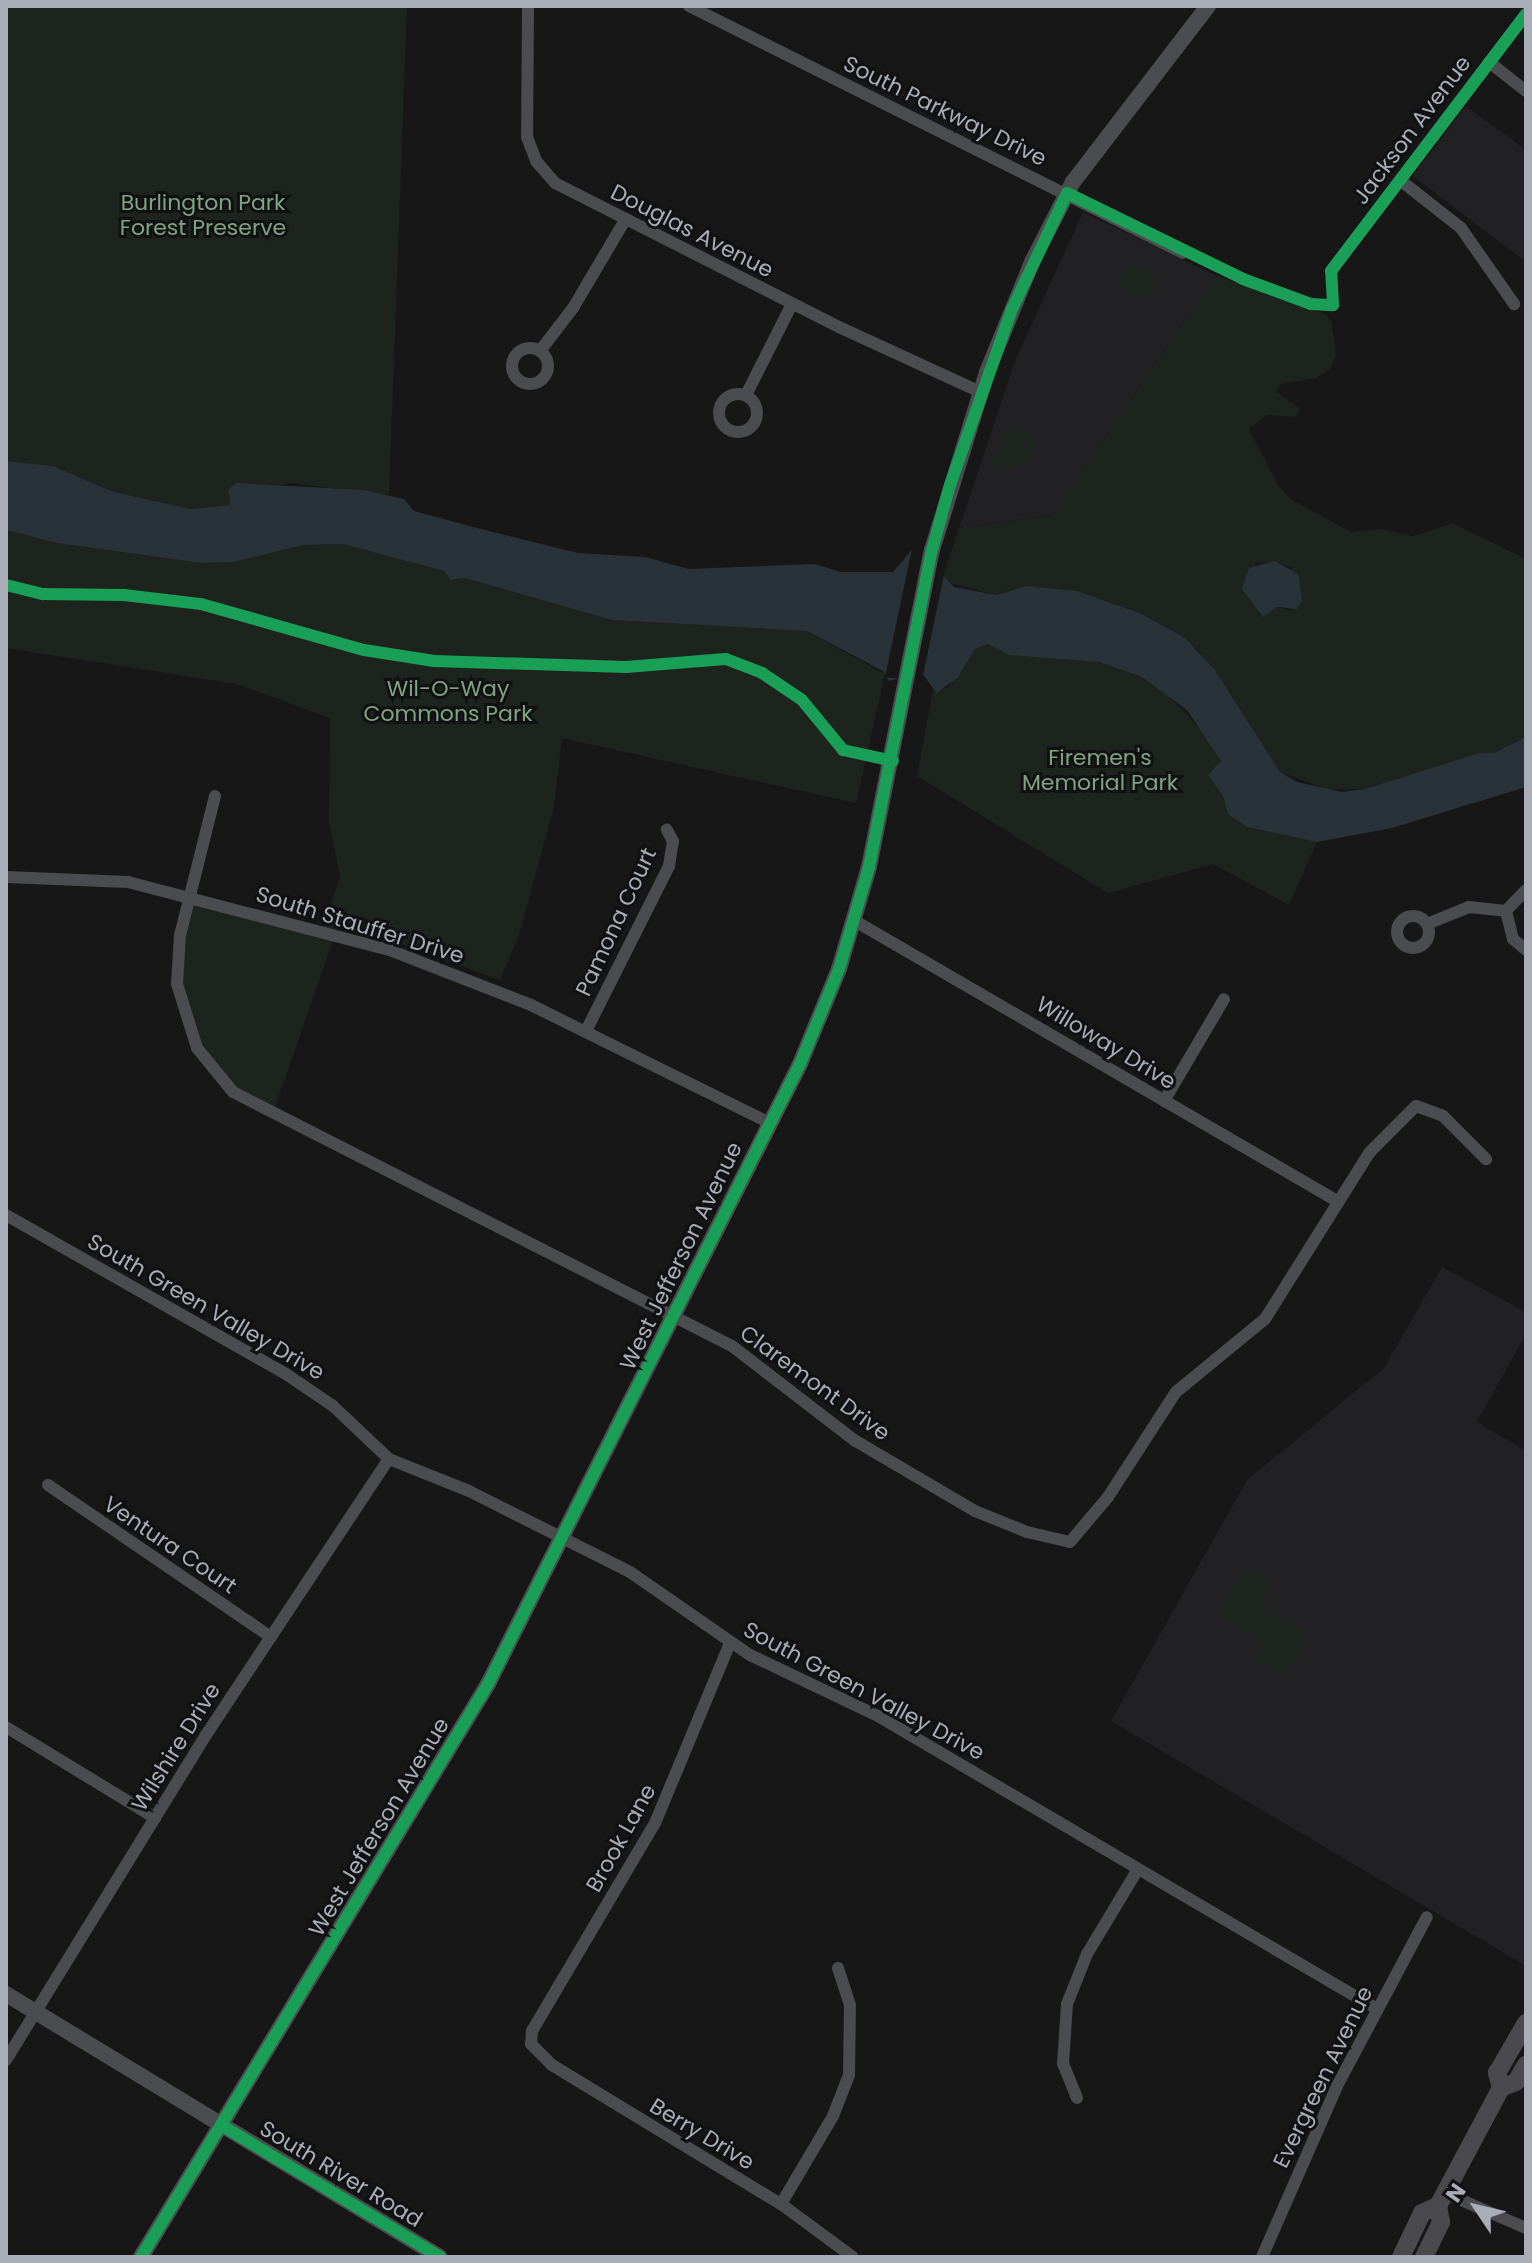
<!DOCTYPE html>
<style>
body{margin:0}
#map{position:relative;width:1532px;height:2263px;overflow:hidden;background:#171717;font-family:Poppins,sans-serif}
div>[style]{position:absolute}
.built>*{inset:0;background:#212123}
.green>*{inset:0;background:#1d241e}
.round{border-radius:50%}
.water>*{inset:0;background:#2a3239}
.pier>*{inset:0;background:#171717}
.minor>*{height:12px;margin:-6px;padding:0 6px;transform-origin:6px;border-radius:6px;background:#4b4c50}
.minor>.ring{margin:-6px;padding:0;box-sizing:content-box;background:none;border:12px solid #4b4c50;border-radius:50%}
.tertiary>*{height:16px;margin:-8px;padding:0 8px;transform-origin:8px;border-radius:8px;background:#4b4c50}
.secondary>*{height:18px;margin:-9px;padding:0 9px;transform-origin:9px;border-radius:9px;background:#4a4a4e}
.cycleway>*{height:12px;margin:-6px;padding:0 6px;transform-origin:6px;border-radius:6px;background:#1a9f57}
span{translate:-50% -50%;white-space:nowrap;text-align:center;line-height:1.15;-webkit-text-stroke:6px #111113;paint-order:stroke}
.street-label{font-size:22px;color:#a8adb8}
.park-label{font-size:22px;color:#7fa381}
.frame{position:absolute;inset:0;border:8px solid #a8adb8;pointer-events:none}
.north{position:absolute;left:1436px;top:2167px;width:80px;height:80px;-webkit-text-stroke:6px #111113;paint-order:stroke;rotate:305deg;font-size:22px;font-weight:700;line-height:32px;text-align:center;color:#a8adb8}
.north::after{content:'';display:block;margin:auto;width:28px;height:36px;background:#a8adb8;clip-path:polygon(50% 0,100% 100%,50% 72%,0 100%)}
</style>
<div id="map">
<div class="built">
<div style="clip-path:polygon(1466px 106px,1526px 150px,1526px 262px,1413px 176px)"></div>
<div style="clip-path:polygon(1083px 212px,1215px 275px,1053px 515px,959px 528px,1014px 363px)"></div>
<div style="clip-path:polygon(1442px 1267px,1526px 1312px,1526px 1334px,1477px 1422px,1526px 1451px,1526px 1966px,1111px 1721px,1247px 1480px,1384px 1368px)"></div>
</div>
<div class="green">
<div style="clip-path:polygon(6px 6px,407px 6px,389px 495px,291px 483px,230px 497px,232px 505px,191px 509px,114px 492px,53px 466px,6px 461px)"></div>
<div class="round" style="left:1120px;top:265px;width:34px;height:34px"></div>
<div style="clip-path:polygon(evenodd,1215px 275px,1327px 315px,1332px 324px,1336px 355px,1330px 369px,1316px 378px,1280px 384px,1277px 392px,1300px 409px,1296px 417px,1267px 415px,1249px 429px,1278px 485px,1292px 500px,1351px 532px,1381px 529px,1413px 536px,1452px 523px,1526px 559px,1526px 737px,1494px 753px,1479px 753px,1365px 789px,1326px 789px,1280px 772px,1198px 650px,1140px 613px,1105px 600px,1013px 589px,996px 595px,942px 581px,959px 528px,1053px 515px,1215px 275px,1275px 562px,1291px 567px,1292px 611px,1277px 607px,1259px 615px,1255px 563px,1275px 562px)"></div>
<div style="clip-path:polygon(1010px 425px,1036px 436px,1036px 448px,1029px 461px,999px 471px,990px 467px)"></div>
<div style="clip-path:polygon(6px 530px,57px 543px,201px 563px,233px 562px,304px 545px,344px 544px,444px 571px,451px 580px,465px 578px,612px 620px,807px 631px,885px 674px,856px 803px,562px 738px,554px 807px,519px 935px,500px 980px,395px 941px,338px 926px,273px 1113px,239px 1093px,199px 1047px,181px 990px,180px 956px,192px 901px,320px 938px,340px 876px,329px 822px,330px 718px,237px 684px,6px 648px)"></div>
<div style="clip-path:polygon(988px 644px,1008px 655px,1082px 657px,1142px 677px,1165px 691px,1216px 747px,1221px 762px,1208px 775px,1223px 796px,1228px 814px,1247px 827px,1317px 842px,1289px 905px,1213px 864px,1108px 893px,917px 776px,933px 689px,937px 692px,948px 687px,975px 649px)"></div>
<div style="clip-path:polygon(1245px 1566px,1270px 1581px,1259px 1601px,1309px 1633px,1284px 1678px,1253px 1660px,1263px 1642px,1216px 1615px)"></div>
</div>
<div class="water">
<div style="clip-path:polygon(6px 461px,53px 466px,114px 492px,191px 509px,231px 505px,228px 490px,236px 483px,363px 490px,404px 499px,414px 511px,477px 528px,578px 553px,645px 557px,689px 569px,814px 564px,841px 572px,893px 572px,914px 547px,954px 587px,996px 595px,1026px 586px,1077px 591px,1140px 613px,1185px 638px,1214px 669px,1280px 772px,1297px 782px,1342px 792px,1365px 789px,1479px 753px,1494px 753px,1526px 737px,1526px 787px,1392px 828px,1317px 842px,1247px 827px,1228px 814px,1223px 796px,1208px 775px,1221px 761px,1187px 710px,1142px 677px,1099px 662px,1008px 655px,988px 644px,975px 649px,958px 677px,937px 693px,921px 672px,889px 681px,883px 671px,807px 631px,612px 620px,465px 578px,451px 580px,444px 571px,343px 544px,304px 545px,233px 562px,201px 563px,57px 543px,6px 530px)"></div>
<div style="clip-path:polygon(1275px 561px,1298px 574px,1302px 600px,1297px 609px,1277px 607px,1263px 617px,1242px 589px,1249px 568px)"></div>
</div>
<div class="pier">
<div style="clip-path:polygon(913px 544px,933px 556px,944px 575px,922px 680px,911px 680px,885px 677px)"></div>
</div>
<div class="minor">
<div style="left:528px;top:6px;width:131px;rotate:90.4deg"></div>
<div style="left:527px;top:137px;width:26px;rotate:69deg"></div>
<div style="left:536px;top:161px;width:29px;rotate:49deg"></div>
<div style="left:555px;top:183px;width:318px;rotate:26.9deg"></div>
<div style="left:839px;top:327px;width:155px;rotate:24.7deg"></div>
<div style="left:689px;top:6px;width:552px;rotate:26.57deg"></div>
<div style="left:1489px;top:62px;width:47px;rotate:38.1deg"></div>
<div style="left:1400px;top:180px;width:78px;rotate:38.2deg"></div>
<div style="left:1461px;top:228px;width:93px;rotate:55.1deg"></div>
<div style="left:1331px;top:271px;width:323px;rotate:-52.8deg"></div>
<div class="ring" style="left:512px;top:348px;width:24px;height:24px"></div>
<div style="left:540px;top:351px;width:54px;rotate:-52.5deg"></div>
<div style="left:573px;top:308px;width:102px;rotate:-59.4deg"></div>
<div class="ring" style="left:719px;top:394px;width:26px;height:26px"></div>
<div style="left:746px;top:395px;width:102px;rotate:-63.2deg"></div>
<div style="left:215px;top:796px;width:143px;rotate:104.1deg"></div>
<div style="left:180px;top:935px;width:49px;rotate:93.5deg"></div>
<div style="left:177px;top:984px;width:67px;rotate:72.6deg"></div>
<div style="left:197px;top:1048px;width:57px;rotate:50.7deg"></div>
<div style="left:233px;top:1092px;width:560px;rotate:26.98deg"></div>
<div style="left:732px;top:1346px;width:154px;rotate:37.6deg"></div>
<div style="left:854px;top:1440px;width:140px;rotate:30.4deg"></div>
<div style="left:975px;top:1511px;width:56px;rotate:22deg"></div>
<div style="left:1027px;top:1532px;width:44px;rotate:13.1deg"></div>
<div style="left:1070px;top:1542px;width:59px;rotate:-49.8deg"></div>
<div style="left:1108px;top:1497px;width:125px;rotate:-57.1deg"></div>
<div style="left:1176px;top:1392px;width:115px;rotate:-39.4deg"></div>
<div style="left:1265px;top:1319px;width:196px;rotate:-57.9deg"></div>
<div style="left:1369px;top:1153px;width:66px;rotate:-45deg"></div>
<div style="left:1416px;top:1106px;width:29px;rotate:20deg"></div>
<div style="left:1443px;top:1116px;width:61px;rotate:45deg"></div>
<div style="left:6px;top:877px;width:122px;rotate:2.3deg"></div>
<div style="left:128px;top:882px;width:273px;rotate:14.6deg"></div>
<div style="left:392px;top:951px;width:149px;rotate:21.2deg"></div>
<div style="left:531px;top:1005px;width:267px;rotate:26.3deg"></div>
<div style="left:1526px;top:890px;width:29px;rotate:134deg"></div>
<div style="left:1506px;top:911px;width:29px;rotate:76deg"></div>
<div style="left:1513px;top:939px;width:17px;rotate:40deg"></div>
<div class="ring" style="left:1397px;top:916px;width:20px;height:20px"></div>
<div style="left:855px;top:921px;width:557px;rotate:30.15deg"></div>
<div style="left:1427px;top:924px;width:45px;rotate:-22deg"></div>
<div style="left:1469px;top:907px;width:37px;rotate:6deg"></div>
<div style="left:586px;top:1031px;width:185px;rotate:-63.3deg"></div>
<div style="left:669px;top:866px;width:25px;rotate:-81deg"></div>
<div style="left:673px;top:841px;width:13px;rotate:-119deg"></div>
<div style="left:1164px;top:1101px;width:118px;rotate:-59.5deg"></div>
<div style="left:6px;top:1215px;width:322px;rotate:29.6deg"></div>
<div style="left:286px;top:1374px;width:57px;rotate:34.2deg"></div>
<div style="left:333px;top:1406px;width:77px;rotate:43.4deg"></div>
<div style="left:389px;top:1459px;width:86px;rotate:21.8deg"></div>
<div style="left:469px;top:1491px;width:180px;rotate:26.7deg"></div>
<div style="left:630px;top:1572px;width:146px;rotate:34.7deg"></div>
<div style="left:750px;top:1655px;width:142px;rotate:25.5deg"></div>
<div style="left:878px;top:1716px;width:579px;rotate:30.42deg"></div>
<div style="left:48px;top:1485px;width:270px;rotate:34.3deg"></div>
<div style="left:730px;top:1643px;width:195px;rotate:112.6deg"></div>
<div style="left:655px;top:1823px;width:242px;rotate:120.6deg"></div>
<div style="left:532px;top:2031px;width:13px;rotate:94deg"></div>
<div style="left:531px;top:2044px;width:30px;rotate:45deg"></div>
<div style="left:552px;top:2065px;width:268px;rotate:31.3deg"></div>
<div style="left:781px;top:2204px;width:89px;rotate:36.4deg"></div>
<div style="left:6px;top:1727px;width:175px;rotate:31.4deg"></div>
<div style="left:6px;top:2060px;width:382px;rotate:-58.4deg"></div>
<div style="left:206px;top:1735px;width:331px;rotate:-56.5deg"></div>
<div style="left:1077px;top:2098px;width:37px;rotate:-112deg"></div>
<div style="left:1063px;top:2064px;width:60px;rotate:-86.2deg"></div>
<div style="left:1067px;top:2004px;width:54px;rotate:-68.2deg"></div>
<div style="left:1087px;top:1954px;width:99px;rotate:-59deg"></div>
<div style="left:1445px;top:2193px;width:88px;rotate:23.4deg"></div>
<div style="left:781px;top:2204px;width:102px;rotate:-59.4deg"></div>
<div style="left:833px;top:2116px;width:44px;rotate:-68.7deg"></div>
<div style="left:849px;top:2075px;width:70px;rotate:-89.2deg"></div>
<div style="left:850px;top:2005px;width:39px;rotate:-108deg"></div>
<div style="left:1262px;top:2257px;width:187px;rotate:-66.3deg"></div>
<div style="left:1337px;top:2086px;width:191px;rotate:-62deg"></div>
</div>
<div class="tertiary">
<div style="left:6px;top:1994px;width:507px;rotate:31.22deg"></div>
<div style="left:141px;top:2257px;width:670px;rotate:-58.8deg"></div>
<div style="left:488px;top:1684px;width:694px;rotate:-63.29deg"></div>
<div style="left:800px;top:1064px;width:103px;rotate:-67.7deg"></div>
<div style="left:839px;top:969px;width:106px;rotate:-73.6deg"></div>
<div style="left:869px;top:867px;width:323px;rotate:-78.8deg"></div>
<div style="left:932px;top:550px;width:186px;rotate:-72.8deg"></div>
<div style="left:987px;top:372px;width:121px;rotate:-67.7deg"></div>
<div style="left:1033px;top:260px;width:88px;rotate:-62.9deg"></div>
<div style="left:1073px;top:182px;width:222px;rotate:-52.5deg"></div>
</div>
<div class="secondary">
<div style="left:1501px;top:2088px;width:16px;rotate:-105deg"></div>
<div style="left:1497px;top:2073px;width:58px;rotate:-59.9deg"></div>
<div style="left:1401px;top:2257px;width:49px;rotate:-64.5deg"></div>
<div style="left:1422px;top:2213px;width:17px;rotate:-24deg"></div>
<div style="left:1438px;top:2206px;width:134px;rotate:-61.9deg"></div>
<div style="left:1501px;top:2088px;width:16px;rotate:-22deg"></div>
<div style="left:1516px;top:2082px;width:20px;rotate:-60deg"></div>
<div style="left:1424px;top:2257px;width:39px;rotate:-64deg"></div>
<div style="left:1441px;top:2222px;width:16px;rotate:-101deg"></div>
</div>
<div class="cycleway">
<div style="left:6px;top:585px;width:38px;rotate:14deg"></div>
<div style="left:43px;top:594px;width:81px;rotate:0.7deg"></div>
<div style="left:124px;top:595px;width:78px;rotate:6.7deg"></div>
<div style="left:201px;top:604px;width:169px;rotate:15.8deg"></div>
<div style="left:364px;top:650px;width:71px;rotate:8.9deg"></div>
<div style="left:434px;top:661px;width:192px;rotate:1.8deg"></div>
<div style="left:626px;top:667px;width:100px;rotate:-4.6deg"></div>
<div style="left:726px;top:659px;width:39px;rotate:21deg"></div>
<div style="left:762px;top:673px;width:48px;rotate:34deg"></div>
<div style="left:802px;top:700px;width:65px;rotate:50.6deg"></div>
<div style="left:843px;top:750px;width:51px;rotate:12.4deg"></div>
<div style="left:221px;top:2125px;width:256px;rotate:31.1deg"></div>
<div style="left:141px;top:2257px;width:670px;rotate:-58.8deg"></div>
<div style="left:488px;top:1684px;width:694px;rotate:-63.29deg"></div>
<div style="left:800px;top:1064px;width:103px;rotate:-67.7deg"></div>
<div style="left:839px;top:969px;width:106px;rotate:-73.6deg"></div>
<div style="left:869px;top:867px;width:323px;rotate:-78.8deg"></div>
<div style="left:932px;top:550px;width:67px;rotate:-74.5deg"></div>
<div style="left:950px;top:485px;width:187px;rotate:-70.6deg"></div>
<div style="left:1012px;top:309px;width:128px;rotate:-64.6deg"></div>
<div style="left:1067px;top:193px;width:196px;rotate:26deg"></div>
<div style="left:1243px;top:279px;width:72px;rotate:20.2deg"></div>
<div style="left:1311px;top:304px;width:22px;rotate:3deg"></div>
<div style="left:1333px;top:305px;width:34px;rotate:-93deg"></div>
<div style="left:1331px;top:271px;width:323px;rotate:-52.8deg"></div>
</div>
<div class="street-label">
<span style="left:945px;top:111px;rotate:26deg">South Parkway Drive</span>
<span style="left:1412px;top:130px;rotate:-53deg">Jackson Avenue</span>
<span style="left:692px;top:231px;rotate:27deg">Douglas Avenue</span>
<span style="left:616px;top:922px;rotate:-65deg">Pamona Court</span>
<span style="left:360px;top:925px;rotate:17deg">South Stauffer Drive</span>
<span style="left:1106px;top:1043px;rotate:31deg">Willoway Drive</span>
<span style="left:681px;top:1256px;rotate:-64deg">West Jefferson Avenue</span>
<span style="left:206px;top:1307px;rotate:30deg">South Green Valley Drive</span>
<span style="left:815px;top:1383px;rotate:36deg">Claremont Drive</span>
<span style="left:170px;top:1545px;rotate:34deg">Ventura Court</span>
<span style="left:864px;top:1691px;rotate:28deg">South Green Valley Drive</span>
<span style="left:176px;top:1747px;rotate:-58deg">Wilshire Drive</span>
<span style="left:379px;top:1827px;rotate:-59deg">West Jefferson Avenue</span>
<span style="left:621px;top:1838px;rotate:-61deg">Brook Lane</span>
<span style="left:1323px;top:2077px;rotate:-64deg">Evergreen Avenue</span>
<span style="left:702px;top:2134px;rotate:31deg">Berry Drive</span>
<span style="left:341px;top:2174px;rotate:31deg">South River Road</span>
</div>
<div class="park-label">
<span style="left:203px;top:215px">Burlington Park<br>Forest Preserve</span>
<span style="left:448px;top:701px">Wil-O-Way<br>Commons Park</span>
<span style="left:1100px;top:770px">Firemen's<br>Memorial Park</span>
</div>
<div class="frame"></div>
<div class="north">N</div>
</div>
